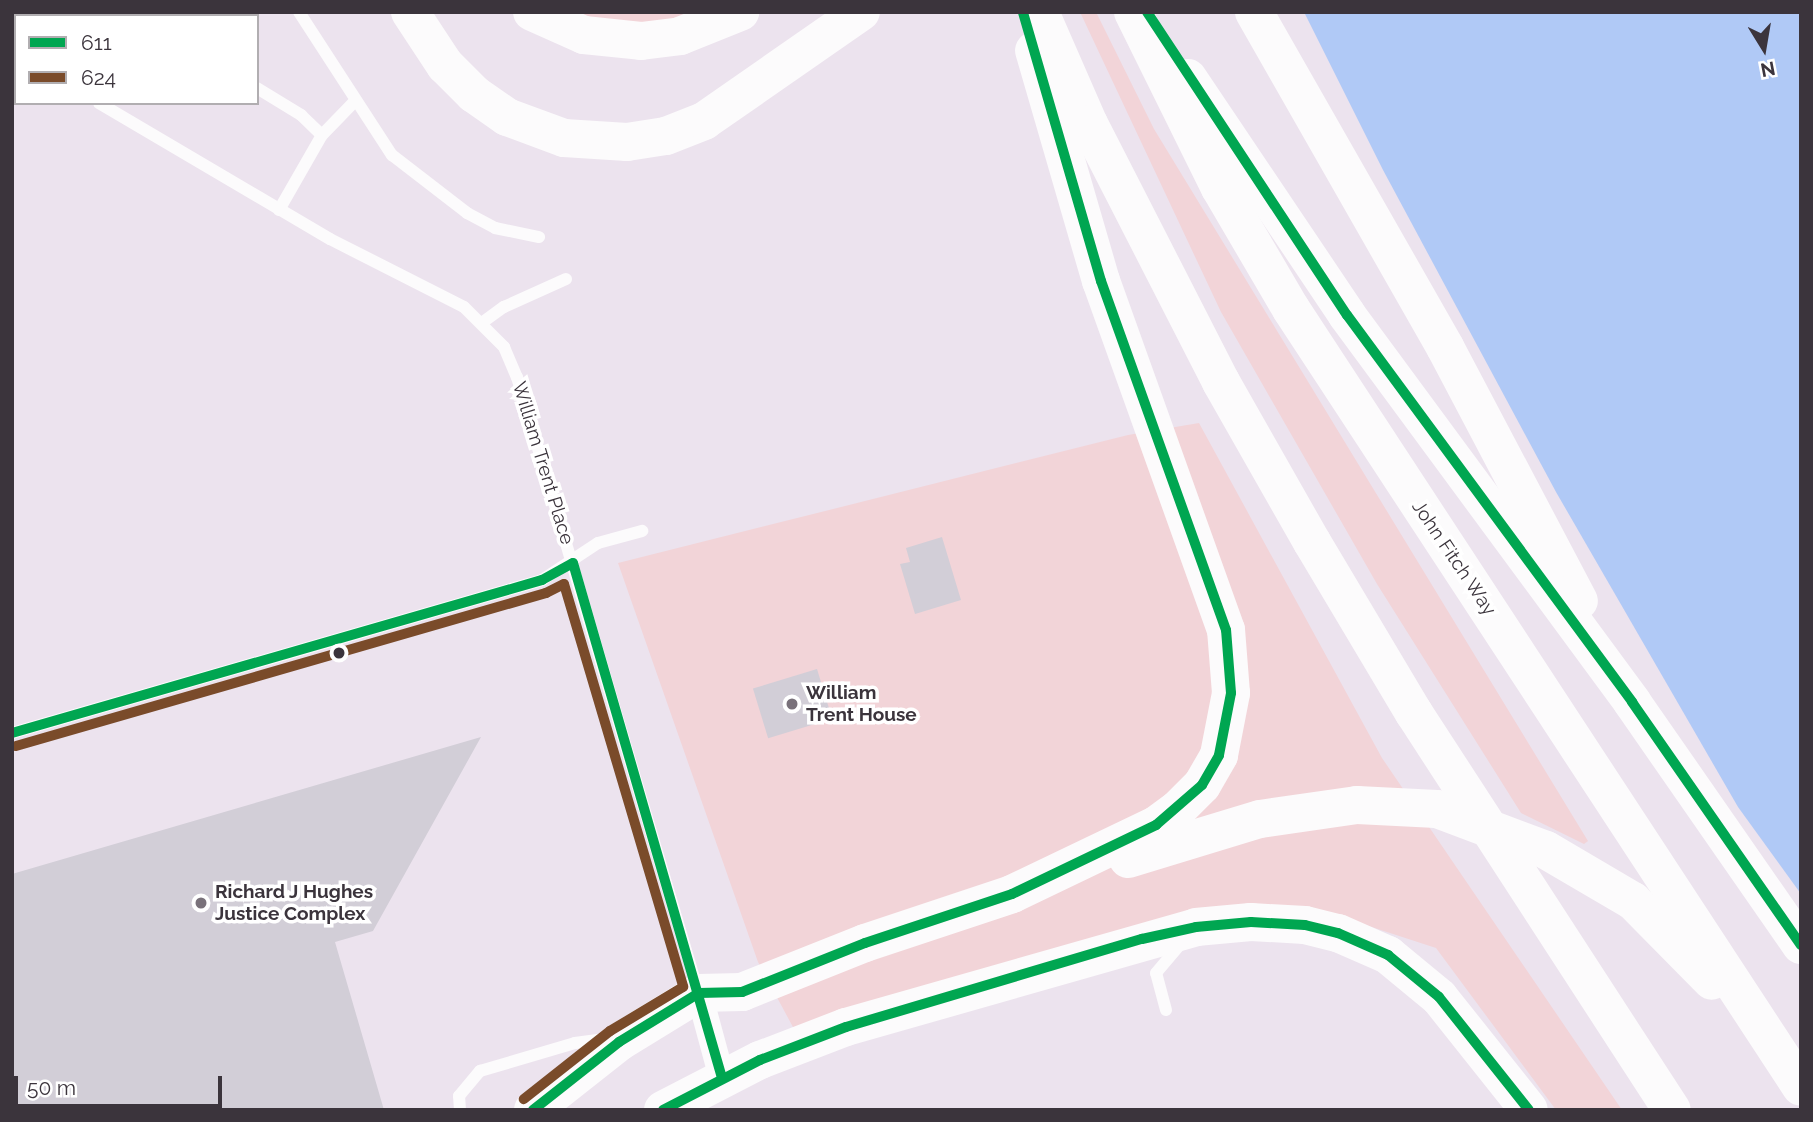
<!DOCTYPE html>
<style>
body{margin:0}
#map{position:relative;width:1813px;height:1122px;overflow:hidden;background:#ece3ee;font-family:Raleway,sans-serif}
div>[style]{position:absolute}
.green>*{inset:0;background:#f2d4d8}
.water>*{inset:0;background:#b0c9f6}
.building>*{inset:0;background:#d2ced7;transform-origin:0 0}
.lane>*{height:12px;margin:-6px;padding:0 6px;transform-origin:6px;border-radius:6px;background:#fcfbfc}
.street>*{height:26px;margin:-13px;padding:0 13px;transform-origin:13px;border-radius:13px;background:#fcfbfc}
.primary>*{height:38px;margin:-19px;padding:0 19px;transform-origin:19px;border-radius:19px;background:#fcfbfc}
.highway>*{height:38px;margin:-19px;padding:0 19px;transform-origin:19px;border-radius:19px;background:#fcfbfc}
.bus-1>*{height:10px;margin:-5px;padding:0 5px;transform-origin:5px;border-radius:5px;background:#00a651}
.bus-2>*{height:10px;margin:-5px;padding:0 5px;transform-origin:5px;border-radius:5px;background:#7a4b2a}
.dots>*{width:19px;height:19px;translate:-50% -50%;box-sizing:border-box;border:4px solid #fff;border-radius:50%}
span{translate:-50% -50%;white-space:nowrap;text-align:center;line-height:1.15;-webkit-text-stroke:7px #fff;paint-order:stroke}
.street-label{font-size:19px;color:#3b343c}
.poi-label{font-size:19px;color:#3b343c;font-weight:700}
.left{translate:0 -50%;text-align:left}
.frame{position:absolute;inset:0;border:14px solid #3b343c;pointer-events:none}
.legend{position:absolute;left:14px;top:14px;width:245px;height:91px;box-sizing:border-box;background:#fff;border:2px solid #b1aeb1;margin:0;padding:9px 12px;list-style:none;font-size:21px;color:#3b343c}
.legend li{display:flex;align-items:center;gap:14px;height:35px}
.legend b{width:35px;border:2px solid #b1aeb1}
.north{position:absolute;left:1729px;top:14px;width:70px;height:70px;-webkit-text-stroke:5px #fff;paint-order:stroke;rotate:169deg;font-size:19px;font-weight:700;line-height:28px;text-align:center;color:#3b343c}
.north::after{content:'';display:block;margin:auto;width:24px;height:32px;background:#3b343c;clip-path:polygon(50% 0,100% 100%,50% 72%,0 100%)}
.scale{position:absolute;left:14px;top:1076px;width:208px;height:32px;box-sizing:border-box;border:4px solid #3b343c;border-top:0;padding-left:9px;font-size:21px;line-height:24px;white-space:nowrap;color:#3b343c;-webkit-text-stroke:5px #fff;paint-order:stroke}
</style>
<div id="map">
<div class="green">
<div style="clip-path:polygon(562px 12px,710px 12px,642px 28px)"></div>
<div style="clip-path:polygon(1080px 12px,1096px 12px,1154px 129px,1588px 841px,1584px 844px,1521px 813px,1377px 584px,1221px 312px)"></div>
<div style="clip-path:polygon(1199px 423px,1382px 758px,1622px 1110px,1556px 1110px,1436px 948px,1344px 918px,1171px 917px,794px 1029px,758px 962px,618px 563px,1128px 435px)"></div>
</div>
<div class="water">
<div style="clip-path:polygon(1304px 12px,1801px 12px,1801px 894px,1738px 807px,1556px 492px,1383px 170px)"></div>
</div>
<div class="building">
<div style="clip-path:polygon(942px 537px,961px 600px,915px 614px,900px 564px,910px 562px,906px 548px)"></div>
<div style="left:817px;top:669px;width:52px;height:67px;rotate:73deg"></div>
<div style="clip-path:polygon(481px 737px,373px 931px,335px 942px,384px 1110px,12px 1110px,12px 874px)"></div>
</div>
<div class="lane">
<div style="left:299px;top:12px;width:171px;rotate:57deg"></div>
<div style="left:392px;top:155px;width:95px;rotate:37.7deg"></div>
<div style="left:467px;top:213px;width:32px;rotate:28deg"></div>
<div style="left:495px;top:228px;width:45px;rotate:11.6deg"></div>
<div style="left:212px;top:16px;width:6px;rotate:-45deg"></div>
<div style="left:257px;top:88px;width:52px;rotate:31.5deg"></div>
<div style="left:301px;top:115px;width:29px;rotate:44deg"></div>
<div style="left:99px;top:103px;width:268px;rotate:30.5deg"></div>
<div style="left:330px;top:239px;width:150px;rotate:26.9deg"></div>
<div style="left:464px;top:307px;width:57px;rotate:45deg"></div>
<div style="left:504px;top:347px;width:33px;rotate:67deg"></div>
<div style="left:517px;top:377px;width:640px;rotate:73.58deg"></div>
<div style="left:279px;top:210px;width:86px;rotate:-60.2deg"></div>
<div style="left:322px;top:135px;width:46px;rotate:-45.9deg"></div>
<div style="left:483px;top:322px;width:26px;rotate:-36deg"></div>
<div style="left:504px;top:307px;width:68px;rotate:-24.3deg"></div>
<div style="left:12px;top:733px;width:552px;rotate:-16.1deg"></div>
<div style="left:542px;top:580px;width:67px;rotate:-33.5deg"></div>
<div style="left:598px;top:543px;width:46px;rotate:-15.3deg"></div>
<div style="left:1166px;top:1010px;width:38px;rotate:-105deg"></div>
<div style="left:1156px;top:973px;width:42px;rotate:-49.8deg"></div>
<div style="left:460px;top:1110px;width:14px;rotate:-94deg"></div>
<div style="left:459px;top:1096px;width:33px;rotate:-50deg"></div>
<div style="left:480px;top:1071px;width:99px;rotate:-16.4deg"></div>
<div style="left:575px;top:1043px;width:30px;rotate:-8deg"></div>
</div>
<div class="street">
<div style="left:699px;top:993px;width:88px;rotate:74.9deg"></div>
</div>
<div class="primary">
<div style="left:12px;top:24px;width:7px;rotate:-56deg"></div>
<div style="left:533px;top:1110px;width:110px;rotate:-38.3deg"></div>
<div style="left:619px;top:1042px;width:94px;rotate:-31.5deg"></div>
<div style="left:699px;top:993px;width:43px;rotate:-1.3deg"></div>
<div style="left:742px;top:992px;width:132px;rotate:-21.7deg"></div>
<div style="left:865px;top:943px;width:155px;rotate:-18.4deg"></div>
<div style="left:663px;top:1110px;width:109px;rotate:-27.3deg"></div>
<div style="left:760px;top:1060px;width:92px;rotate:-21deg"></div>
<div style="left:846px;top:1027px;width:364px;rotate:-15.9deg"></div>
</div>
<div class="highway">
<div style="left:410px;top:12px;width:64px;rotate:56.6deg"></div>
<div style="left:445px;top:65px;width:41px;rotate:45deg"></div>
<div style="left:474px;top:94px;width:40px;rotate:34.9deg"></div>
<div style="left:507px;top:117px;width:61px;rotate:20.2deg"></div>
<div style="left:564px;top:138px;width:63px;rotate:3.6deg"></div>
<div style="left:627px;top:142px;width:39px;rotate:-9deg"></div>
<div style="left:666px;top:136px;width:41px;rotate:-21.5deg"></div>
<div style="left:704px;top:121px;width:191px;rotate:-34.8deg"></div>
<div style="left:532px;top:12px;width:57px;rotate:23.9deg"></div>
<div style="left:584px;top:35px;width:57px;rotate:6deg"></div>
<div style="left:641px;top:41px;width:39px;rotate:-7deg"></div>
<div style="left:680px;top:36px;width:65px;rotate:-21.8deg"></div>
<div style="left:1040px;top:12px;width:122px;rotate:66.4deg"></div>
<div style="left:1089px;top:124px;width:290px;rotate:62.9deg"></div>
<div style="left:1221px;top:382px;width:184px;rotate:60.4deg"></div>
<div style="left:1312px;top:542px;width:199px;rotate:59.2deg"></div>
<div style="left:1414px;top:713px;width:473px;rotate:57deg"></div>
<div style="left:1133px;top:12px;width:196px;rotate:63.7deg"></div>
<div style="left:1220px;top:188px;width:140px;rotate:59.6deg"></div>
<div style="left:1291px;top:309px;width:930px;rotate:56.75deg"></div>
<div style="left:1254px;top:12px;width:386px;rotate:60.3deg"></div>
<div style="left:1445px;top:347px;width:287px;rotate:62.2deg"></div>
<div style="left:1188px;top:78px;width:285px;rotate:56.1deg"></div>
<div style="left:1347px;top:315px;width:481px;rotate:53.6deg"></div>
<div style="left:1632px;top:702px;width:296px;rotate:55.2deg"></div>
<div style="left:1128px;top:859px;width:138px;rotate:-16.9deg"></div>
<div style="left:1260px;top:819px;width:98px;rotate:-8.2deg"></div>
<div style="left:1357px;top:805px;width:80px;rotate:2.9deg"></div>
<div style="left:1437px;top:809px;width:116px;rotate:20.6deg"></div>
<div style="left:1546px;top:850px;width:101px;rotate:30.4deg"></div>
<div style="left:1633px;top:901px;width:112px;rotate:45.4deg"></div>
<div style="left:1012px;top:894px;width:160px;rotate:-25.6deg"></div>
<div style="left:1156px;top:825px;width:26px;rotate:-36deg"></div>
<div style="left:1177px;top:810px;width:35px;rotate:-45deg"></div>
<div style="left:1202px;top:785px;width:34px;rotate:-60deg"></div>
<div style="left:1219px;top:755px;width:63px;rotate:-79deg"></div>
<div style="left:1231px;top:693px;width:63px;rotate:-94.5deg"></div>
<div style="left:1226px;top:630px;width:371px;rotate:-109.7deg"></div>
<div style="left:1101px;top:281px;width:240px;rotate:-106.2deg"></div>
<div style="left:1196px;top:927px;width:55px;rotate:-5.2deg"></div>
<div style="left:1251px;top:922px;width:54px;rotate:3.2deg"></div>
<div style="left:1305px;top:925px;width:34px;rotate:14deg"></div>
<div style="left:1338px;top:933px;width:55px;rotate:23.7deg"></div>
<div style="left:1388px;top:955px;width:66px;rotate:39.5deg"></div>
<div style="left:1439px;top:997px;width:144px;rotate:51.5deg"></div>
</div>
<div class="bus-1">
<div style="left:1147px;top:12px;width:363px;rotate:56.6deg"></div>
<div style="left:1347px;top:315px;width:481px;rotate:53.6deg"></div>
<div style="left:1632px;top:702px;width:296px;rotate:55.2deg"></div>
<div style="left:12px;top:733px;width:552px;rotate:-16.1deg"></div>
<div style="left:542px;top:580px;width:35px;rotate:-29deg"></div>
<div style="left:573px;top:563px;width:536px;rotate:73.86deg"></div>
<div style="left:533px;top:1110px;width:110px;rotate:-38.3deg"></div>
<div style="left:619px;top:1042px;width:94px;rotate:-31.5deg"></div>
<div style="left:699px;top:993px;width:43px;rotate:-1.3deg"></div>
<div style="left:742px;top:992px;width:132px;rotate:-21.7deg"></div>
<div style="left:865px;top:943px;width:155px;rotate:-18.4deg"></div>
<div style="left:1012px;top:894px;width:160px;rotate:-25.6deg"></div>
<div style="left:1156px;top:825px;width:61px;rotate:-41deg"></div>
<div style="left:1202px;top:785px;width:34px;rotate:-60deg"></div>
<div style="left:1219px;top:755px;width:63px;rotate:-79deg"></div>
<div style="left:1231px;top:693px;width:63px;rotate:-94.5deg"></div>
<div style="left:1226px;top:630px;width:371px;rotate:-109.7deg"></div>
<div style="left:1101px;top:281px;width:280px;rotate:-106.2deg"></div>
<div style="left:663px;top:1110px;width:109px;rotate:-27.3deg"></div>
<div style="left:760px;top:1060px;width:92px;rotate:-21deg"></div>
<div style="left:846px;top:1027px;width:309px;rotate:-16.6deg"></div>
<div style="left:1142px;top:939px;width:55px;rotate:-12.5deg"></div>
<div style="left:1196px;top:927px;width:55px;rotate:-5.2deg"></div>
<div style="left:1251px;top:922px;width:54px;rotate:3.2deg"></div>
<div style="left:1305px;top:925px;width:34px;rotate:14deg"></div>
<div style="left:1338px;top:933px;width:55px;rotate:23.7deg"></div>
<div style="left:1388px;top:955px;width:66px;rotate:39.5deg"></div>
<div style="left:1439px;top:997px;width:144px;rotate:51.5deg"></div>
</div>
<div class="bus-2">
<div style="left:16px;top:746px;width:552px;rotate:-16.1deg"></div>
<div style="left:546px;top:593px;width:20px;rotate:-27deg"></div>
<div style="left:564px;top:584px;width:420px;rotate:73.5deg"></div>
<div style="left:683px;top:987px;width:85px;rotate:148.9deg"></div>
<div style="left:610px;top:1031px;width:110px;rotate:141.7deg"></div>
</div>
<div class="dots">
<div style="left:339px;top:653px;background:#3b343c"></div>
<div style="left:792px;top:704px;background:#79717a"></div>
<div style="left:201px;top:903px;background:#79717a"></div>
</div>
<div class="street-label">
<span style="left:543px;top:463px;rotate:73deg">William Trent Place</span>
<span style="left:1454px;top:558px;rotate:56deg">John Fitch Way</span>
</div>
<div class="poi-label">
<span class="left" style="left:806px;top:704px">William<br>Trent House</span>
<span class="left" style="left:215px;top:903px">Richard J Hughes<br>Justice Complex</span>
</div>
<div class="frame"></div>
<ul class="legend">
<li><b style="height:9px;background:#00a651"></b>611</li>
<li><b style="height:9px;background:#7a4b2a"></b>624</li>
</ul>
<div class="north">N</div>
<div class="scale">50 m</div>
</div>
